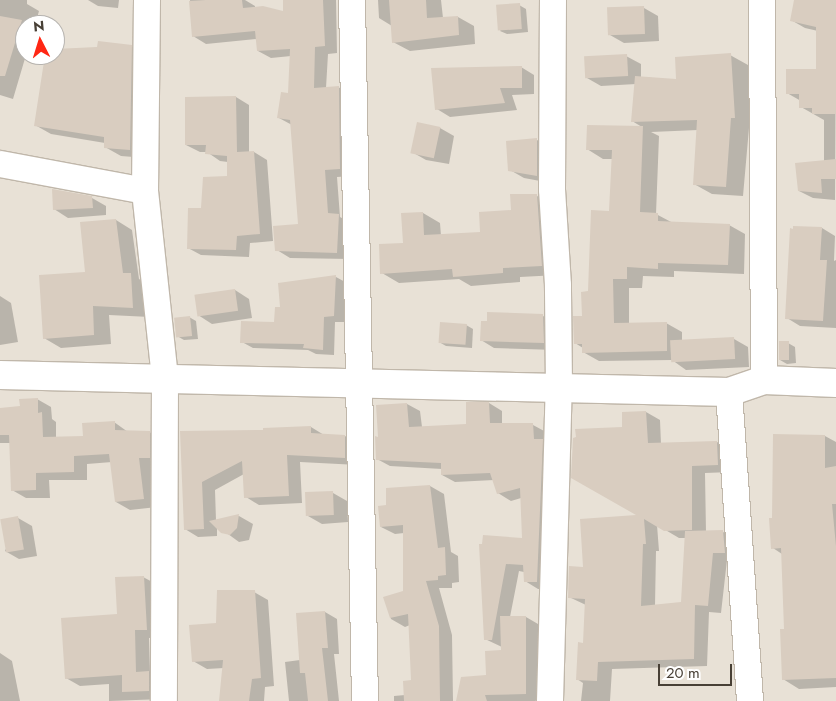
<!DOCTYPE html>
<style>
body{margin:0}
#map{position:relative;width:836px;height:701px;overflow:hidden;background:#f4f0e8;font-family:Jost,sans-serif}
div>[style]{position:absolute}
.residential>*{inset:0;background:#e8e1d6}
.shadow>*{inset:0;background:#0003}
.building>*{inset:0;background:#d9cdc0;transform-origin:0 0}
.roads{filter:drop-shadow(1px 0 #c0b7aa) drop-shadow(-1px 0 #c0b7aa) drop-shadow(0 1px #c0b7aa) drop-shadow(0 -1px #c0b7aa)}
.minor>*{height:26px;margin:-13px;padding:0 13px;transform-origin:13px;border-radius:13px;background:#fff}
.tertiary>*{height:28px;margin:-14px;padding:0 14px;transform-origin:14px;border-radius:14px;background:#fff}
span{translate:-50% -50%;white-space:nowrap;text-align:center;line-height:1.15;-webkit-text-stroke:4px #fff;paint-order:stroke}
.north{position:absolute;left:15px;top:15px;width:50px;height:50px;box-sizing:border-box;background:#fff;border:1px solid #b6b3af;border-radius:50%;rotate:355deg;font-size:14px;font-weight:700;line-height:20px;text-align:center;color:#484036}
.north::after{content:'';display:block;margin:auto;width:18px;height:22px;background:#ff2714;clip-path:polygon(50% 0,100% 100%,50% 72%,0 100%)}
.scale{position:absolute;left:658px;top:664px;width:74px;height:22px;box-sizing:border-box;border:2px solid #484036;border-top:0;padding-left:6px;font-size:15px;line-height:18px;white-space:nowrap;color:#484036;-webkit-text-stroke:4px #fff;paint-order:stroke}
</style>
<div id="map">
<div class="residential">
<div style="clip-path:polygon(evenodd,0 0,836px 0,836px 701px,0 701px,0 0,25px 25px,55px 25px,55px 55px,25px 55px,25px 25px)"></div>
</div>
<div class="shadow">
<div style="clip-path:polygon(0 0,27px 0,27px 4px,39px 11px,35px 25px,25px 25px,26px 55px,13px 99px,0 95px)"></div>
<div style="clip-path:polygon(88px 0,119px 0,118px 8px,98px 6px)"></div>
<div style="clip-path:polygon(190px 0,245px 0,255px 6px,255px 8px,284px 13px,284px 0,336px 0,337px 53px,328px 54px,326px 88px,338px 87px,351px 94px,353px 176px,337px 177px,340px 217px,351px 223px,350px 259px,290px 258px,277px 250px,299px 225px,292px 125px,279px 118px,289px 95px,291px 56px,271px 58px,258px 51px,257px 39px,206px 44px,193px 36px)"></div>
<div style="clip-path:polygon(378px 0,441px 0,443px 18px,458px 17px,474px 26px,475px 44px,410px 51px,393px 42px,392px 26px,379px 18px)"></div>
<div style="clip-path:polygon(796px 0,836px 0,835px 200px,813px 198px,799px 191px,824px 161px,824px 120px,801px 107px,801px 101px,787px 93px,817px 70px,818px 31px,805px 28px,791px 20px)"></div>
<div style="clip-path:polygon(519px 5px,526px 9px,528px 32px,507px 34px,500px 31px)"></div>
<div style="clip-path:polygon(644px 8px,658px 16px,659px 41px,624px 43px,610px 35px)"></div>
<div style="clip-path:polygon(131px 46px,147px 55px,146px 158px,121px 156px,105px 147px,105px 143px,51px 134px,35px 125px,46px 55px,55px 55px,55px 50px)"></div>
<div style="clip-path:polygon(730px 55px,748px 65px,752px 128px,749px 128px,743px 196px,712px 194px,694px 184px,698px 130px,651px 132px,659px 136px,656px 214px,673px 223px,729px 225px,745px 234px,744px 274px,674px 271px,674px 277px,643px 276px,642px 288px,629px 288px,629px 324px,666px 323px,682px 332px,682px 341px,734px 339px,748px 347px,749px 367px,686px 370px,672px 360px,599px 361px,583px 352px,583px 348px,575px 343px,610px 212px,613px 159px,603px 159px,587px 149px,642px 127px,632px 121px,636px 84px,601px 86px,587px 78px,626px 56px,641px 64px,641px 77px,677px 80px)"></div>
<div style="clip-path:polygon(521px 67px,534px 75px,534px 94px,512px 95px,517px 110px,450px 117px,437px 109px)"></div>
<div style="clip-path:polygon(236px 97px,249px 105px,249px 153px,254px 152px,267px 160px,273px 241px,250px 243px,249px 257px,201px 255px,188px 248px,202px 210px,228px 177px,228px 162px,220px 161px,207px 152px,200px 152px,186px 145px)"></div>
<div style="clip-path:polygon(440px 128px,454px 136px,449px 164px,426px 160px,412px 152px)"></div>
<div style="clip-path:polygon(537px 140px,551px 148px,551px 183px,524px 178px,510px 170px)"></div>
<div style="clip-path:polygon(537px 196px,554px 206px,558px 275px,520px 277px,520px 282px,471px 286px,459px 279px,399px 283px,382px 273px,405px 244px,423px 213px,440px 223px,441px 236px,482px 233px)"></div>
<div style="clip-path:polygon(92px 198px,106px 206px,106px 215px,68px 218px,54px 209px)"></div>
<div style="clip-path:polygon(116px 220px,132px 230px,139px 279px,147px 284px,150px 317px,109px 315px,111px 344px,61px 348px,44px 338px,86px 274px)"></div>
<div style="clip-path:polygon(822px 228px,835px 236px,834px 261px,836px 260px,836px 328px,800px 326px,787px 318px)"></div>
<div style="clip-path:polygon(336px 277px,347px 283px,345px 322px,335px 322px,334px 355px,316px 354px,308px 350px,253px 348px,242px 342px,276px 323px,282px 308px)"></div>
<div style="clip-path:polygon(235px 290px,249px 299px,252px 318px,212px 324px,198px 315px)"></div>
<div style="clip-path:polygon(0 296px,11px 303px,18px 342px,0 345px)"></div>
<div style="clip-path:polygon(543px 316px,555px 323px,556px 350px,494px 348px,481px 340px)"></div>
<div style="clip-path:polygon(189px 317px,196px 321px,198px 339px,184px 340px,177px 336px)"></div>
<div style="clip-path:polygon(466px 325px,473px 329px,472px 348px,446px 346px,439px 342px)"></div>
<div style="clip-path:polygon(788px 343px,795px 347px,796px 363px,787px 364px,780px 360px)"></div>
<div style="clip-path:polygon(37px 399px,51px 407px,52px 419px,56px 422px,56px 438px,84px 437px,114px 422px,128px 432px,149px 432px,163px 440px,157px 507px,130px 510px,116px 502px,112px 462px,87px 464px,87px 480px,49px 480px,50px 498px,26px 498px,12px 490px,11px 443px,0 443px,0 409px,21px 407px)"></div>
<div style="clip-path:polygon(489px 403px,502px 411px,502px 425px,533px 425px,546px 432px,550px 589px,538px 589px,525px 581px,524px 572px,519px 571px,510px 617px,526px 617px,538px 624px,538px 700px,535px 701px,457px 701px,487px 676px,502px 651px,502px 647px,485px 639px,480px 545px,523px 539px,521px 498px,511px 501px,498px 493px,494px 480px,455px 482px,442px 475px,442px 469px,390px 466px,377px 459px,379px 438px,407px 404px,420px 411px,422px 427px,468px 425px)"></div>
<div style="clip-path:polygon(evenodd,646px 412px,660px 420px,661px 444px,717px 442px,731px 450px,731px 472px,705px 473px,706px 532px,723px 532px,737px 540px,738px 560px,727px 560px,721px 613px,709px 612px,707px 666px,612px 669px,610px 701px,581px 701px,583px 683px,577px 679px,584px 644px,586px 605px,569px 597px,584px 568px,640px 516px,623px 414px,646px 412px,657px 525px,679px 538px,686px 538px,682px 603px,655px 606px,656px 551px,659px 551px,657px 525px)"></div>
<div style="clip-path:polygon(311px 427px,324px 435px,345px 436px,358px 444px,358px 465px,300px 462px,302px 503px,259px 505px,246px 497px,244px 474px,215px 490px,216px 520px,239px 516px,253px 524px,249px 540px,239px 542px,217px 526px,217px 536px,198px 537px,185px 529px,181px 433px,264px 432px)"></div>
<div style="clip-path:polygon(774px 435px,825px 436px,836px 442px,836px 687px,799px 689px,783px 679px,785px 630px,782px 554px,773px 548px)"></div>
<div style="clip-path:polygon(430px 486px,444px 494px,451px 552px,458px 556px,459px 582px,452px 583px,452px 588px,439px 588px,452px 635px,453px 701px,394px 701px,394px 696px,405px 695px,412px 681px,410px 625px,405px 627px,391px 619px,385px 598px,404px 592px,404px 533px,395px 534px,381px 527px,387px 507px)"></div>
<div style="clip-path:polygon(333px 493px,347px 501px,348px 522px,322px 524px,308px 516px)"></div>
<div style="clip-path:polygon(18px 518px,32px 526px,37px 556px,19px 559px,5px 551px)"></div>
<div style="clip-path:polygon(143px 577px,158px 585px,161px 637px,149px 638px,150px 673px,163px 681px,163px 699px,109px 701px,109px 684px,80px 686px,66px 678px,118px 616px)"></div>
<div style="clip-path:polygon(254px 592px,268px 600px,274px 686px,265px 687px,264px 701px,221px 701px,224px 668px,207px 669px,193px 661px,218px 624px)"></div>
<div style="clip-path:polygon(325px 612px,337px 619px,339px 654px,334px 654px,339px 701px,289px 701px,285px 662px,300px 660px,297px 614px)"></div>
<div style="clip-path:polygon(0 653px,12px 661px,20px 701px,0 701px)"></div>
</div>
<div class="building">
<div style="clip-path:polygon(206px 0,242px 0,243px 8px,263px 6px,283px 11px,283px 0,323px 0,325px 46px,315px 47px,314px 88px,339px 86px,340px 169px,325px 170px,328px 213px,339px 214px,337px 253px,275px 251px,273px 226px,298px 224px,290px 120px,277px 118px,281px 92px,288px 93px,290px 49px,257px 51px,255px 31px,192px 37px,189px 1px)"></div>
<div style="clip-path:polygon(389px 0,426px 0,427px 18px,458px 16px,459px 35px,392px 43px)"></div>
<div style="clip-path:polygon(794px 0,836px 0,836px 114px,812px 114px,812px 108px,799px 108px,799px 94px,786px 94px,786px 69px,816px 69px,816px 27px,790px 21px)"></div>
<div style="left:520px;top:3px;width:26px;height:24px;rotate:86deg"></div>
<div style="left:644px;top:6px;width:28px;height:37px;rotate:88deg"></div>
<div style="clip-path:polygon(0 16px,22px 20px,5px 76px,0 76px)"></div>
<div style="clip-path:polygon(98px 41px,132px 45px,130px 150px,104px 148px,104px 137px,34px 126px,45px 55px,55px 55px,55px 49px,97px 47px)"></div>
<div style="clip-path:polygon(731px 53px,735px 118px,731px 118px,726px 187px,693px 185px,697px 120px,631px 122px,635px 76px,676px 79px,675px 57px)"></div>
<div style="left:627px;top:54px;width:22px;height:43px;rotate:87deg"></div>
<div style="clip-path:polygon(522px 66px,522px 88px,500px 88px,505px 103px,435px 110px,431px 68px)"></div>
<div style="clip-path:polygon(236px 96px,237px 152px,254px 151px,260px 234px,237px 236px,236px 250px,187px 249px,188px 208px,201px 208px,203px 177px,227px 176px,227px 156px,205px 154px,206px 145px,185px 145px,185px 97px)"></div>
<div style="left:417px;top:122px;width:24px;height:32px;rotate:12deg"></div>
<div style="clip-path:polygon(587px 125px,643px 126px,640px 212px,658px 213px,658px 221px,730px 224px,728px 265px,658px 263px,658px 269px,627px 267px,627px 279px,613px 279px,614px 323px,667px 322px,667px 351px,582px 353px,582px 344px,574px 344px,573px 316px,582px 316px,581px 292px,588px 291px,591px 210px,609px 211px,612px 150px,586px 150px)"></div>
<div style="clip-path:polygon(537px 138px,537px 176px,508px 171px,506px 141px)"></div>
<div style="clip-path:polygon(836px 159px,836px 179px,821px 179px,822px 193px,798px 191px,795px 163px)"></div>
<div style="clip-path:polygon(52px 189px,92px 196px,93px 208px,53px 210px)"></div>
<div style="clip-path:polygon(510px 194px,537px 194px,542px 266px,503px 268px,503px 273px,453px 277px,452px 269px,380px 274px,379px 244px,403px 243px,401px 213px,423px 212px,424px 235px,480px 232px,479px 212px,511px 210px)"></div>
<div style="clip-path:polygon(116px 219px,123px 273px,131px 273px,133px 308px,93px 306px,94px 335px,43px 339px,39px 275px,85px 272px,80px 222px)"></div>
<div style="clip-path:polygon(793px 226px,822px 227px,820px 260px,827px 260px,823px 321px,785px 319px,790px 228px,793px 229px)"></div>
<div style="clip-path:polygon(336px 275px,334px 316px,324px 317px,323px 350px,303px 348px,304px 344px,240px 343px,241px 321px,274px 322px,275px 307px,280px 307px,278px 283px)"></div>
<div style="left:235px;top:289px;width:22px;height:41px;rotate:82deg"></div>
<div style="clip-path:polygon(487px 312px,543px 314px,544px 343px,480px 341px,481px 321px,487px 321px)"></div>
<div style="left:190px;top:316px;width:20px;height:16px;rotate:84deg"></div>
<div style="left:440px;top:322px;width:27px;height:21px;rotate:4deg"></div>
<div style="left:734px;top:337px;width:22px;height:64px;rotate:87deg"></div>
<div style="left:789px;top:341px;width:19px;height:10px;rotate:90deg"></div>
<div style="clip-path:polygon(38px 398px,38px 413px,42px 412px,43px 437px,83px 436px,82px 423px,115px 421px,115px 430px,150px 431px,150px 458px,139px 458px,144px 499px,115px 502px,109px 454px,74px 456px,74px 472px,36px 473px,36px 490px,11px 491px,9px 435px,0 435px,0 408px,20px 406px,19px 399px)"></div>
<div style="clip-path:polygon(466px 402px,489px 402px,490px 423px,533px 423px,534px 439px,543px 439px,537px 582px,524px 582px,523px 565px,506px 564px,492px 640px,484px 640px,479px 544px,482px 544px,483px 535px,522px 538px,520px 488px,497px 494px,490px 473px,441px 475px,441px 463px,376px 460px,375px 436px,378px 437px,376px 405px,407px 403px,409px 427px,466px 424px)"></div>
<div style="clip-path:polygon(646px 411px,648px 443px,717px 441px,718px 465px,692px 466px,692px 530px,664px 531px,644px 519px,646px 544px,643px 544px,641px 606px,681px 602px,685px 531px,723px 530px,725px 553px,713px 553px,708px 606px,695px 605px,694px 659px,598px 662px,597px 681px,576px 680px,578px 642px,583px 643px,585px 599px,568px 598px,569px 566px,583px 567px,580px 519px,636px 515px,571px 478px,573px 438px,576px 437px,575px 429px,622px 427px,622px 412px)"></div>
<div style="clip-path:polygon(311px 426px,311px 433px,345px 435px,345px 458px,287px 455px,289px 496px,244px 498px,242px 461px,202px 482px,204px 529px,184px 530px,180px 431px,263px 430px,263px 428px)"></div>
<div style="clip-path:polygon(773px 434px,825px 435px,825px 468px,836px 466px,836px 504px,832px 504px,836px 546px,836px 678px,782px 680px,780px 629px,784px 629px,781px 548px,771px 549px,769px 518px,772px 518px)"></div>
<div style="clip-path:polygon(430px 485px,438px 548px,445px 547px,446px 575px,438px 576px,438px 580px,426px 581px,439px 626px,440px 701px,404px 701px,403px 681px,411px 680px,408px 614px,390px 618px,383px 597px,403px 591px,403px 525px,380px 527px,378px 506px,386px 505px,386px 488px)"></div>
<div style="left:333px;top:491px;width:24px;height:28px;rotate:88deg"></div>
<div style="clip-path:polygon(239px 514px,237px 528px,230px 535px,221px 533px,209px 521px)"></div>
<div style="left:18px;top:516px;width:34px;height:18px;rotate:80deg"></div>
<div style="clip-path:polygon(144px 576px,147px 630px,135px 630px,136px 672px,149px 671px,149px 691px,122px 692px,122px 675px,65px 679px,61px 618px,117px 614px,115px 577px)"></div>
<div style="clip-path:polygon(217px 590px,255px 590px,261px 678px,252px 679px,249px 701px,219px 701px,223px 660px,192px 662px,189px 625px,216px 623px)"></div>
<div style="clip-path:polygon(325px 611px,328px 648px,322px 648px,328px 701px,308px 701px,305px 673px,300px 673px,296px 613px)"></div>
<div style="clip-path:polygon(500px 616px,526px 616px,526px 694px,485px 695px,487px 701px,456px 701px,461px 677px,486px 675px,485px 651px,501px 650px)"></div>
</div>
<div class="roads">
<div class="minor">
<div style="left:147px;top:0;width:191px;rotate:90.6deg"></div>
<div style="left:145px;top:191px;width:188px;rotate:83.9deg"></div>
<div style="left:165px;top:378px;width:323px;rotate:90.2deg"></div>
<div style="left:352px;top:0;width:701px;rotate:88.94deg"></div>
<div style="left:762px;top:0;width:380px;rotate:89.7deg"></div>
<div style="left:0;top:164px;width:147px;rotate:10.5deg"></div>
<div style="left:729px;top:392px;width:310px;rotate:86.1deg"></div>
<div style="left:550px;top:701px;width:314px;rotate:-88.4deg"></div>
<div style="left:559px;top:387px;width:102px;rotate:-90.6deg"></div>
<div style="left:558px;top:285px;width:96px;rotate:-93.6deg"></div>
<div style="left:552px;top:189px;width:189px;rotate:-89.7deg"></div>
</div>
<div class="tertiary">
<div style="left:0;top:375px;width:729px;rotate:1.34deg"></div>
<div style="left:729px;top:392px;width:37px;rotate:-19deg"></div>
<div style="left:764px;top:380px;width:72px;rotate:2.4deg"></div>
</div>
</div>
<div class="north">N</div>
<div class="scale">20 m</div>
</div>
